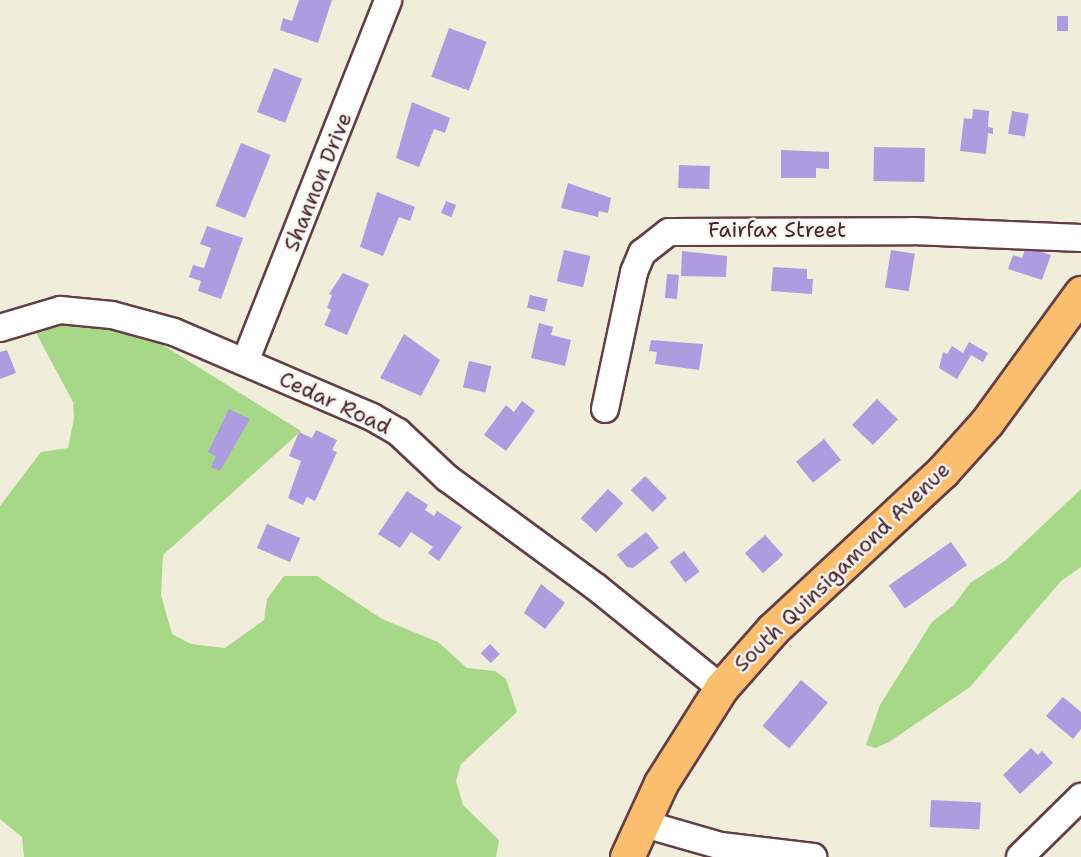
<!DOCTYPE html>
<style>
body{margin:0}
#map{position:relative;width:1081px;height:857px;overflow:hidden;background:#f0eddb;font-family:"Shantell Sans",sans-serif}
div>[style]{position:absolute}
.green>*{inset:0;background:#a7d887}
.building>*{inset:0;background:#ae9ce0;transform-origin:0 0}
.roads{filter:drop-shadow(2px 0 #633e45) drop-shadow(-2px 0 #633e45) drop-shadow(0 2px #633e45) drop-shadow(0 -2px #633e45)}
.minor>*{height:26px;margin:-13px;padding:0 13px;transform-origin:13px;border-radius:13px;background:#fff}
.major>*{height:33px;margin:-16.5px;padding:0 16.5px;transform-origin:16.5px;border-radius:16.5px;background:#fbbd6e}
span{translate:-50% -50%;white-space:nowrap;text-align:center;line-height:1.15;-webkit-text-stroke:5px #f6f6f2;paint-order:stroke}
.street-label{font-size:21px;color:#4a1f2b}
</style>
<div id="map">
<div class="green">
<div style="clip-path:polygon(28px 318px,131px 325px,301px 431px,163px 555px,161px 595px,172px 634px,191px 644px,225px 648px,264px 620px,267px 599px,284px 576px,317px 576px,382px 619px,438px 642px,467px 668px,495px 671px,506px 679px,517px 712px,461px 764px,456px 781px,463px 805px,499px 840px,496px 857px,24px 857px,22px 837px,0 819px,0 506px,41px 452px,68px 448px,74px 418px,73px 402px)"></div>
<div style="clip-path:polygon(1081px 489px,1081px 567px,1061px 581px,970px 687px,889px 742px,876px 748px,866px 745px,880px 705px,932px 622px,954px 605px,970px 583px,1006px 560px)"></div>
</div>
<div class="building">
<div style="clip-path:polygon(299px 0,332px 0,318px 43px,280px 30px,283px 18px,292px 21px)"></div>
<div style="left:1057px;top:16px;width:11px;height:15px"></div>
<div style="left:449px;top:28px;width:40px;height:52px;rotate:20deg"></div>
<div style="left:274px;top:68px;width:30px;height:47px;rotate:21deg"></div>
<div style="clip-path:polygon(412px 102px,450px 118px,445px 133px,434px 129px,419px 167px,396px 158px)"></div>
<div style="clip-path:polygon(973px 109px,989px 111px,988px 127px,993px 128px,993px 134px,988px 133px,986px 154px,960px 151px,964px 118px,972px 119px)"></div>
<div style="left:1012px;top:111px;width:17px;height:23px;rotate:10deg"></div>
<div style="left:241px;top:143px;width:32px;height:68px;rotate:22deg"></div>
<div style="left:874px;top:147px;width:51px;height:34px;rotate:1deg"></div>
<div style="clip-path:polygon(781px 150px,829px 152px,829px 169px,816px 168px,816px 178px,781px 178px)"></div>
<div style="left:679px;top:165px;width:31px;height:23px;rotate:2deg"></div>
<div style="clip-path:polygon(568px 183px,611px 198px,608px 213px,599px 211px,598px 217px,561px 208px)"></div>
<div style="clip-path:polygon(377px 192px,415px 207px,410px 221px,399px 217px,383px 256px,360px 247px)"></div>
<div style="left:446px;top:201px;width:11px;height:13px;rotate:22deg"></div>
<div style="clip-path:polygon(207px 226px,243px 238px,221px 299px,198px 291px,201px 281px,189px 277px,193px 265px,204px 268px,211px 248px,200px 244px)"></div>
<div style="clip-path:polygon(1026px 247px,1051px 255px,1042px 280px,1008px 269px,1013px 255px,1022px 258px)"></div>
<div style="left:564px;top:250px;width:27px;height:32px;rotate:13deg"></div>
<div style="left:891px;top:250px;width:24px;height:38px;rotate:9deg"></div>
<div style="clip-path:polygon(682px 251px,727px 256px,726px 277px,681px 276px)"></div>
<div style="clip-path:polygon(773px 267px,807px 269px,807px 279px,813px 279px,812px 294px,771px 291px)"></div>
<div style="clip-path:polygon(343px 273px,369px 284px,347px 335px,324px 325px,331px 310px,327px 308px,332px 295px,329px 294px)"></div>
<div style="left:667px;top:274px;width:12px;height:24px;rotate:5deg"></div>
<div style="left:530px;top:295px;width:18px;height:13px;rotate:13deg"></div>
<div style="clip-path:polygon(539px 323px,553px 327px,551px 335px,571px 340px,565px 366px,531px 358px)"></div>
<div style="clip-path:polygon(404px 334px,440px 360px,421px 396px,380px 378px)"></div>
<div style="clip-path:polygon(651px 340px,703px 344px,699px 370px,655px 364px,657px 352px,649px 351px)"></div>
<div style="clip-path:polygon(969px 342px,988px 353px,983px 362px,971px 355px,957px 379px,939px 368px,943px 352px,947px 354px,952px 346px,963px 353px)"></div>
<div style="clip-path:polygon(7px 350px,16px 373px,0 379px,0 352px)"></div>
<div style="left:469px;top:361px;width:23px;height:27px;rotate:13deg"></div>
<div style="left:877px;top:399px;width:29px;height:36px;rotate:44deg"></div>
<div style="clip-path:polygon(522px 401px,535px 411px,506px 451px,484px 435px,506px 405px,514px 412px)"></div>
<div style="clip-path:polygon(229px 409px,250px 419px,220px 471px,211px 467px,216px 456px,208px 452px)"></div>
<div style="clip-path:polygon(316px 430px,337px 440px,332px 450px,337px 452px,315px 501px,307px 497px,303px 505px,288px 498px,301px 461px,289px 456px,299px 432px,312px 438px)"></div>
<div style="left:824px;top:439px;width:27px;height:36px;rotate:51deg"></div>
<div style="left:645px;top:476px;width:31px;height:20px;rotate:45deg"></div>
<div style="left:608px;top:489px;width:21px;height:40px;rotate:43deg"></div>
<div style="clip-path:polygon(407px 491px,428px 505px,425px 510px,434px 516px,437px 511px,462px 527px,439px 561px,428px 553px,433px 547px,411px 532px,400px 548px,378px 534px)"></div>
<div style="left:267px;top:524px;width:36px;height:26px;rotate:23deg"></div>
<div style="clip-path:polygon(646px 532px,659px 548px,633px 568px,627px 567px,617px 555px)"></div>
<div style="left:765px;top:535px;width:27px;height:27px;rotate:48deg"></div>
<div style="left:951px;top:542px;width:28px;height:76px;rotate:55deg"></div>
<div style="left:684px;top:551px;width:26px;height:18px;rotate:53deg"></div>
<div style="clip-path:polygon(541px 584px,565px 603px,545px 629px,524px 613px)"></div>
<div style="left:490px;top:644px;width:14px;height:13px;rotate:45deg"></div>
<div style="left:801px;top:680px;width:35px;height:60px;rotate:40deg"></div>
<div style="clip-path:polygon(1063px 697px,1081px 712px,1081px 729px,1073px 739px,1046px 716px)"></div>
<div style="clip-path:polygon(1031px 748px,1038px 755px,1042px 751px,1053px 763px,1020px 794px,1003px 775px)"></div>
<div style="left:931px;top:800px;width:50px;height:27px;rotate:3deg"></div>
</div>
<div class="roads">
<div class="minor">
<div style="left:0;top:328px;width:63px;rotate:-16.7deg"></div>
<div style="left:60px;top:310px;width:52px;rotate:5.5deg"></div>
<div style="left:112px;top:315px;width:64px;rotate:15.3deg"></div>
<div style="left:174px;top:332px;width:215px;rotate:23.2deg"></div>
<div style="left:372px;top:417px;width:30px;rotate:30deg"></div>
<div style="left:398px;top:432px;width:67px;rotate:43.2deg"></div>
<div style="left:447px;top:478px;width:185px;rotate:36.2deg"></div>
<div style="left:596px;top:587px;width:161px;rotate:38.9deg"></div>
<div style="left:245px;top:362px;width:389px;rotate:-68.4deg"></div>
<div style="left:605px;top:409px;width:140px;rotate:-78deg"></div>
<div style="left:634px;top:272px;width:21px;rotate:-67deg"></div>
<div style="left:642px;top:253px;width:34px;rotate:-38deg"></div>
<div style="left:669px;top:232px;width:244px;rotate:-0.2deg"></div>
<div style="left:913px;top:231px;width:168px;rotate:2.4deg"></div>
<div style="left:641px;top:823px;width:83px;rotate:16deg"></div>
<div style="left:721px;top:846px;width:93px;rotate:6.8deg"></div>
<div style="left:1020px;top:857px;width:86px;rotate:-44.5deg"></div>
</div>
<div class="major">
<div style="left:627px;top:857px;width:81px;rotate:-65.3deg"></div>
<div style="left:661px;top:783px;width:112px;rotate:-57.7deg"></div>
<div style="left:721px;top:688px;width:79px;rotate:-48.6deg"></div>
<div style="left:773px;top:629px;width:231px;rotate:-42.9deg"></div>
<div style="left:942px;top:472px;width:67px;rotate:-48deg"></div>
<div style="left:987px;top:422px;width:160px;rotate:-53.9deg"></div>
</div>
</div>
<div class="street-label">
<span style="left:318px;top:182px;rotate:-68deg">Shannon Drive</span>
<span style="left:777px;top:230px">Fairfax Street</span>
<span style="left:335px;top:403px;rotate:25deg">Cedar Road</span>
<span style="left:842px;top:567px;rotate:-44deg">South Quinsigamond Avenue</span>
</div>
</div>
